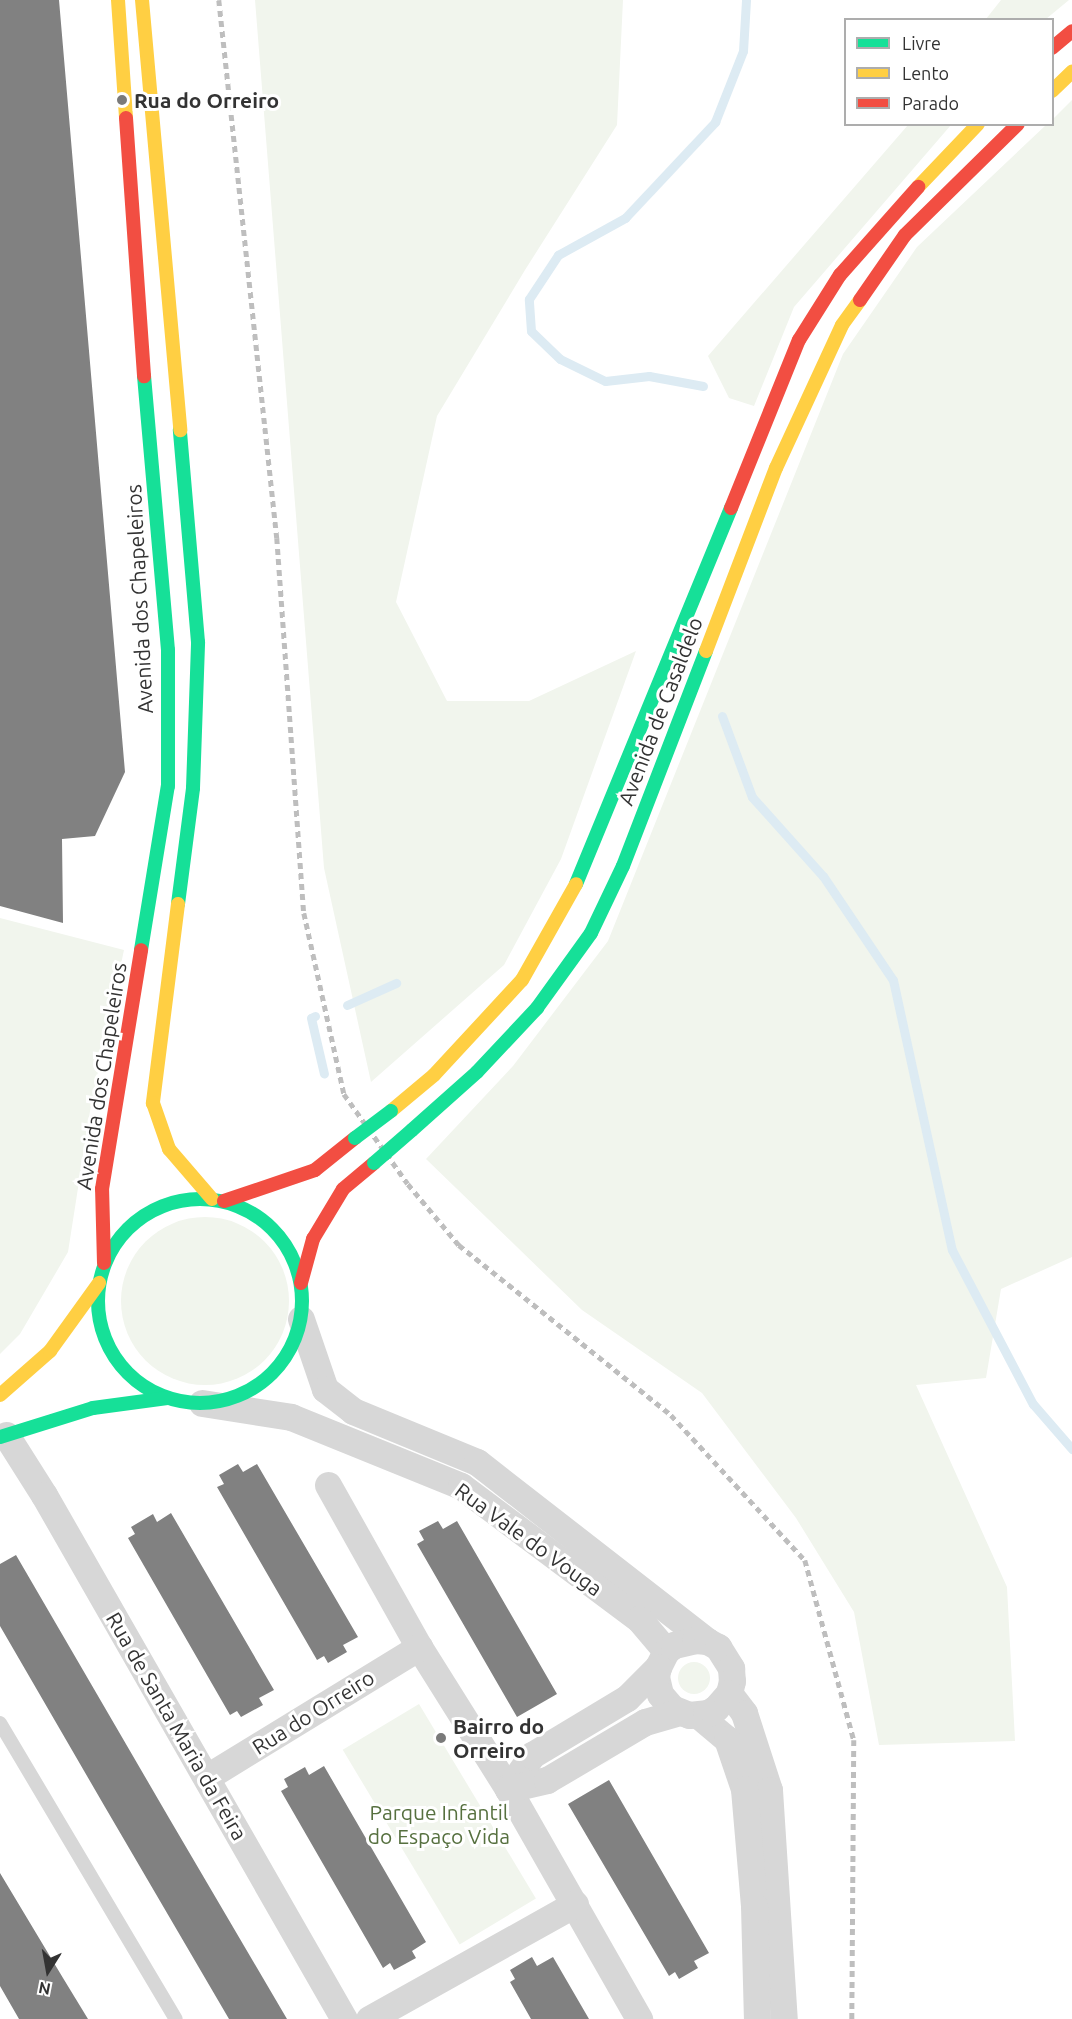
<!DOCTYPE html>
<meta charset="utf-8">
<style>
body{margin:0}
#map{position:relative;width:1072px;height:2019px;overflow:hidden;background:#fff;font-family:Ubuntu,sans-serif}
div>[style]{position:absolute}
.green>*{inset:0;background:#f1f5ed;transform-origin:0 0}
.round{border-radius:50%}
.stream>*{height:9px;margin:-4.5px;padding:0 4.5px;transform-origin:4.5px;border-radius:4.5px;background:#ddebf3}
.building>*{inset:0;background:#818181}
.lane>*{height:14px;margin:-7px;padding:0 7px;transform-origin:7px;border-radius:7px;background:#d7d7d7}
.street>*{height:27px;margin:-13.5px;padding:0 13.5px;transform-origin:13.5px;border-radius:13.5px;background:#d7d7d7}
.fast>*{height:14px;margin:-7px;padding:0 7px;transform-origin:7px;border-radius:7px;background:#16e098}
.fast>.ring{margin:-7px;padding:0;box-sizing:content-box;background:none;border:14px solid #16e098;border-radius:50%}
.slow>*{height:14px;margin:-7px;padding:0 7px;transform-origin:7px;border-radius:7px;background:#ffcf43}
.jam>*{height:14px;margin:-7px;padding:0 7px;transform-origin:7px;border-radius:7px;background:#f24e42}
.rail>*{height:4.5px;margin-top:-2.25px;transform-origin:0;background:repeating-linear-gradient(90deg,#bebebe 0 6px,transparent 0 10.5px)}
.fast-bridge>*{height:14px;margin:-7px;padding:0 7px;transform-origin:7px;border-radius:7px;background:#16e098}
.dots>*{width:16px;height:16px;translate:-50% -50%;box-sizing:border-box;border:3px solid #fff;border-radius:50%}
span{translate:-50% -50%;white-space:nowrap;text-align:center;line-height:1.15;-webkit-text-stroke:6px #fff;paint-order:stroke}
.poi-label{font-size:21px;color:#333;font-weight:700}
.left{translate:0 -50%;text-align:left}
.street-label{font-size:21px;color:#333}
.park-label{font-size:21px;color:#56703f}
.legend{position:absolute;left:844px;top:18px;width:210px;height:108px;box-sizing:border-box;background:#fff;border:2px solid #adadad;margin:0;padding:8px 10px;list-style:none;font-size:18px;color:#333}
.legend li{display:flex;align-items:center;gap:12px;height:30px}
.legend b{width:30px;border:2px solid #adadad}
.north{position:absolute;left:18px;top:1941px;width:60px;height:60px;-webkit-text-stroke:4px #fff;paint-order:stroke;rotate:191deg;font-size:16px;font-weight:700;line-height:24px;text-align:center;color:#333}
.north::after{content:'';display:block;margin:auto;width:21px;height:27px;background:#333;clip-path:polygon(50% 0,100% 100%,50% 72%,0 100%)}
</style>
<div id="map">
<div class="green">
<div style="clip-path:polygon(255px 0,623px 0,617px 125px,525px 270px,437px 416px,396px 602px,447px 701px,529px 701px,636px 651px,561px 859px,504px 965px,371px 1082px,324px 868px)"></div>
<div style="clip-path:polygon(1001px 0,1069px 0,1046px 19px,986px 19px)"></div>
<div style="clip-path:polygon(1072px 100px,1072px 1257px,1001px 1289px,986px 1378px,916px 1385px,1007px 1587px,1015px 1741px,879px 1745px,854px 1612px,796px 1518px,702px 1393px,582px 1310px,426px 1159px,513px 1066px,608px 941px,843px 354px,917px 247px,1046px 125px,1052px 124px,1053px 119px)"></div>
<div style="clip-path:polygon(908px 125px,951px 125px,794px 307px,754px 406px,729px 398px,708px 356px)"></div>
<div style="clip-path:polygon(0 918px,124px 950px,91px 1105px,68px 1252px,20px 1334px,0 1354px)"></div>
<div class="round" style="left:121px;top:1217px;width:168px;height:168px"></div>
<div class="round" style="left:678px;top:1662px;width:32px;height:32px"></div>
<div style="left:419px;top:1704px;width:227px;height:89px;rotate:59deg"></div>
</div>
<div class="stream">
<div style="left:703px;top:386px;width:55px;rotate:-169.5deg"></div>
<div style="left:649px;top:376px;width:44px;rotate:173.5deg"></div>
<div style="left:605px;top:381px;width:50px;rotate:-153.9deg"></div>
<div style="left:560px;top:359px;width:40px;rotate:-136deg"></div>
<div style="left:531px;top:331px;width:32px;rotate:-94deg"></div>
<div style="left:529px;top:299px;width:53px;rotate:-56.6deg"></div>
<div style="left:558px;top:255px;width:77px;rotate:-28.9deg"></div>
<div style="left:625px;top:218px;width:132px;rotate:-46.8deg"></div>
<div style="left:715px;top:122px;width:76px;rotate:-68.5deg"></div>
<div style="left:743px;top:51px;width:51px;rotate:-86.6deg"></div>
<div style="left:722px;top:716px;width:86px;rotate:69.7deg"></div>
<div style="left:752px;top:797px;width:106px;rotate:48.1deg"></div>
<div style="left:823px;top:876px;width:125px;rotate:56.1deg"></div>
<div style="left:893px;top:980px;width:276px;rotate:77.7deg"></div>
<div style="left:952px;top:1250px;width:174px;rotate:62.3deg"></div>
<div style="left:1033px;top:1404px;width:60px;rotate:49.1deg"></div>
<div style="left:347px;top:1005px;width:54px;rotate:-24.2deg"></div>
<div style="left:315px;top:1016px;width:4px;rotate:153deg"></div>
<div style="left:311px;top:1018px;width:57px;rotate:76.9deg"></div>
</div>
<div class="building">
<div style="clip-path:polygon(0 0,59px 0,125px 772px,95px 836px,62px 839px,63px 923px,0 906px)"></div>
<div style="clip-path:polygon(238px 1464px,243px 1472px,257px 1464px,358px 1637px,343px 1645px,347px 1652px,328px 1663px,324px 1656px,317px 1660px,217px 1487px,224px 1484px,219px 1475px)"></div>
<div style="clip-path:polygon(171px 1513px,274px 1690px,259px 1698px,263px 1705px,241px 1717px,237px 1711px,230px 1715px,128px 1538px,135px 1534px,131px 1527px,153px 1514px,157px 1522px)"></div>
<div style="clip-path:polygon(438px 1521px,443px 1529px,457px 1521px,557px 1694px,517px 1717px,417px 1544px,424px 1540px,419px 1531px)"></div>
<div style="clip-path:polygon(16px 1555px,169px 1818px,287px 2019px,229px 2019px,105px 1807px,0 1626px,0 1564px)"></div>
<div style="clip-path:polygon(324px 1766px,426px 1942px,412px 1951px,416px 1958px,394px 1970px,390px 1963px,383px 1968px,281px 1791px,288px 1787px,284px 1779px,305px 1767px,309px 1775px)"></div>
<div style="clip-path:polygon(609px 1780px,709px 1953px,694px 1961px,698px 1968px,679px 1979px,675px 1972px,669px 1976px,568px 1804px)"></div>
<div style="clip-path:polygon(0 1873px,63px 1978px,88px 2019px,19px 2019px,0 1986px)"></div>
<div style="clip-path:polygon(532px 1957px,537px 1966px,553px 1957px,589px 2019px,531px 2019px,510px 1982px,515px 1979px,510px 1970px)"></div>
</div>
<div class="lane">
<div style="left:0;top:1723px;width:344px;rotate:59.3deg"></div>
</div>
<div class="street">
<div style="left:301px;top:1319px;width:74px;rotate:71.1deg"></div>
<div style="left:325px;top:1389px;width:36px;rotate:38deg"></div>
<div style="left:353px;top:1411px;width:134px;rotate:22.4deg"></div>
<div style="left:477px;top:1462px;width:291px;rotate:37.9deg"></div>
<div style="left:202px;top:1403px;width:90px;rotate:8.9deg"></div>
<div style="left:291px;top:1417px;width:183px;rotate:22.1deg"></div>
<div style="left:461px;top:1486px;width:222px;rotate:36.8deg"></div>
<div style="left:639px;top:1619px;width:42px;rotate:49.8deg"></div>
<div style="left:6px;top:1435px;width:71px;rotate:57.7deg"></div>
<div style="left:44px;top:1495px;width:604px;rotate:60.21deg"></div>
<div style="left:328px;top:1485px;width:186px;rotate:60.7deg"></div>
<div style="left:419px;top:1647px;width:168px;rotate:57.9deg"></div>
<div style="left:508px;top:1789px;width:265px;rotate:60.3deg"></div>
<div style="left:729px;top:1693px;width:25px;rotate:53deg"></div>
<div style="left:744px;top:1713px;width:81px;rotate:72deg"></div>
<div style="left:769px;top:1790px;width:229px;rotate:86.3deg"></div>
<div style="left:698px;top:1715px;width:38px;rotate:40deg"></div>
<div style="left:727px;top:1739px;width:53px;rotate:71.2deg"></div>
<div style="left:744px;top:1789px;width:117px;rotate:85.1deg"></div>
<div style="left:754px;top:1906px;width:113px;rotate:88.5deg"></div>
<div style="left:207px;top:1777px;width:249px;rotate:-31.5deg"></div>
<div style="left:508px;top:1789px;width:42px;rotate:-54.8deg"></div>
<div style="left:532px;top:1755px;width:111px;rotate:-31deg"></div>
<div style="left:627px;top:1698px;width:44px;rotate:-45deg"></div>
<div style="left:658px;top:1667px;width:18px;rotate:-63deg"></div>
<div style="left:666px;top:1651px;width:10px;rotate:-37deg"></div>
<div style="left:674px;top:1645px;width:22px;rotate:-13deg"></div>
<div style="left:695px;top:1640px;width:12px;rotate:5deg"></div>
<div style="left:707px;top:1641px;width:13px;rotate:29deg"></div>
<div style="left:718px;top:1647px;width:25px;rotate:58deg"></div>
<div style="left:731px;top:1668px;width:13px;rotate:86deg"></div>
<div style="left:732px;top:1681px;width:12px;rotate:104deg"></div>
<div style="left:729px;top:1693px;width:20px;rotate:131deg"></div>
<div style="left:716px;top:1708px;width:9px;rotate:148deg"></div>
<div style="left:708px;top:1713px;width:19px;rotate:174deg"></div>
<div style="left:689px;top:1715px;width:18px;rotate:-158deg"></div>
<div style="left:672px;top:1708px;width:18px;rotate:-131deg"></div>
<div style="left:660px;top:1694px;width:18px;rotate:-103deg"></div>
<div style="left:656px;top:1676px;width:9px;rotate:-77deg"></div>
<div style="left:508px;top:1789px;width:40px;rotate:-13deg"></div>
<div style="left:547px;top:1780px;width:114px;rotate:-30.6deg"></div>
<div style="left:645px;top:1722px;width:36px;rotate:-16deg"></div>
<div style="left:369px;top:2019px;width:236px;rotate:-29.2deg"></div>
</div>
<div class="fast">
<div style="left:576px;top:884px;width:407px;rotate:-67.6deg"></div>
<div style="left:178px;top:904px;width:117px;rotate:-82.6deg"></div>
<div style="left:193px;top:788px;width:146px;rotate:-88deg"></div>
<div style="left:198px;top:642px;width:213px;rotate:-94.9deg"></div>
<div style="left:141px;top:950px;width:166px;rotate:-80.7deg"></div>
<div style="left:168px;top:786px;width:136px;rotate:-90deg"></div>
<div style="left:168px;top:650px;width:275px;rotate:-95deg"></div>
<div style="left:412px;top:1130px;width:87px;rotate:-41.7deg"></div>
<div style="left:477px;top:1072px;width:88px;rotate:-46.8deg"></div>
<div style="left:537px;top:1008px;width:92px;rotate:-54.2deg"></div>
<div style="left:591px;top:933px;width:74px;rotate:-64.5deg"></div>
<div style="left:623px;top:866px;width:230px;rotate:-68.9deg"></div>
<div class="ring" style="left:98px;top:1199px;width:190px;height:190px"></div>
<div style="left:0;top:1437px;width:97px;rotate:-17.3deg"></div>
<div style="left:93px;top:1408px;width:75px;rotate:-7.7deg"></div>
</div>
<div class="slow">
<div style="left:118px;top:0;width:118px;rotate:86.1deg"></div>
<div style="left:142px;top:0;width:432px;rotate:84.9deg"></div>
<div style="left:1052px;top:91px;width:28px;rotate:-44deg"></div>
<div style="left:918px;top:187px;width:87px;rotate:-46.4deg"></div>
<div style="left:706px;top:651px;width:196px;rotate:-69.1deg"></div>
<div style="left:776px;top:468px;width:157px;rotate:-65.2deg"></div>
<div style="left:842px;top:325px;width:31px;rotate:-54deg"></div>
<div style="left:178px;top:904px;width:201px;rotate:97.2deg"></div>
<div style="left:153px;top:1103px;width:49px;rotate:70.8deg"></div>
<div style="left:169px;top:1149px;width:66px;rotate:49.3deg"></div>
<div style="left:391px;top:1111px;width:56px;rotate:-39.9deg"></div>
<div style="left:434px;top:1075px;width:129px;rotate:-47.2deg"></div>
<div style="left:522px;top:980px;width:110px;rotate:-60.6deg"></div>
<div style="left:0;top:1395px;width:67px;rotate:-41.3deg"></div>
<div style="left:50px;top:1351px;width:84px;rotate:-54.2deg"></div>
</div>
<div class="jam">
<div style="left:1052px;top:48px;width:26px;rotate:-40deg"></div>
<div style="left:126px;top:118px;width:259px;rotate:86deg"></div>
<div style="left:860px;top:300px;width:79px;rotate:-55.3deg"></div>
<div style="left:905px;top:235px;width:158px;rotate:-44.5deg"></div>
<div style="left:731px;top:508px;width:181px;rotate:-68deg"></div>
<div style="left:799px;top:340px;width:77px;rotate:-57.8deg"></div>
<div style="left:840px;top:275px;width:118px;rotate:-48.4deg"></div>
<div style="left:224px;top:1201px;width:96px;rotate:-18.8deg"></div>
<div style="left:315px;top:1170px;width:51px;rotate:-38.7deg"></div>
<div style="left:104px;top:1263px;width:74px;rotate:-91.5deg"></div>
<div style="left:102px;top:1189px;width:242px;rotate:-80.7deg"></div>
<div style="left:301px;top:1283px;width:46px;rotate:-74.7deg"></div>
<div style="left:313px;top:1239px;width:58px;rotate:-59deg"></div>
<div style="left:343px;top:1189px;width:40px;rotate:-40deg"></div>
</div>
<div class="rail">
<div style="left:219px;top:0;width:541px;rotate:83.85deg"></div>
<div style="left:277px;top:538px;width:376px;rotate:85.9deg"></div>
<div style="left:304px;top:913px;width:185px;rotate:77.5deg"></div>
<div style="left:344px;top:1094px;width:110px;rotate:54.6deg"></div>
<div style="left:408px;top:1184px;width:80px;rotate:50.1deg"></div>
<div style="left:459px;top:1245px;width:272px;rotate:38.7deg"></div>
<div style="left:671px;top:1415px;width:197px;rotate:47.3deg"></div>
<div style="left:805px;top:1560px;width:187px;rotate:74.8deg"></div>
<div style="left:854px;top:1740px;width:279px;rotate:90.4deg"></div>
</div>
<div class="fast-bridge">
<div style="left:355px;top:1138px;width:45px;rotate:-36.9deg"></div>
<div style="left:374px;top:1163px;width:50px;rotate:-41deg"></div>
</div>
<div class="dots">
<div style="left:122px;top:100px;background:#7a7a7a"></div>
<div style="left:441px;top:1738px;background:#7a7a7a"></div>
</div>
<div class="poi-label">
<span class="left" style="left:134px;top:100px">Rua do Orreiro</span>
<span class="left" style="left:453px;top:1738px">Bairro do<br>Orreiro</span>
</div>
<div class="street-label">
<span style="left:139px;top:599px;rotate:-93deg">Avenida dos Chapeleiros</span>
<span style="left:660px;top:711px;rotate:-69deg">Avenida de Casaldelo</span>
<span style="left:101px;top:1076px;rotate:-81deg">Avenida dos Chapeleiros</span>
<span style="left:529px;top:1539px;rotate:36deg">Rua Vale do Vouga</span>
<span style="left:313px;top:1712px;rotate:-32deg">Rua do Orreiro</span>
<span style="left:177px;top:1726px;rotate:60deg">Rua de Santa Maria da Feira</span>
</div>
<div class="park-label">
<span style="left:439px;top:1824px">Parque Infantil<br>do Espaço Vida</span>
</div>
<ul class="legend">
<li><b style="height:8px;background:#16e098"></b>Livre</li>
<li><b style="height:8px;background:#ffcf43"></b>Lento</li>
<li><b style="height:8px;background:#f24e42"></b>Parado</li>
</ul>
<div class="north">N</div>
</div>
